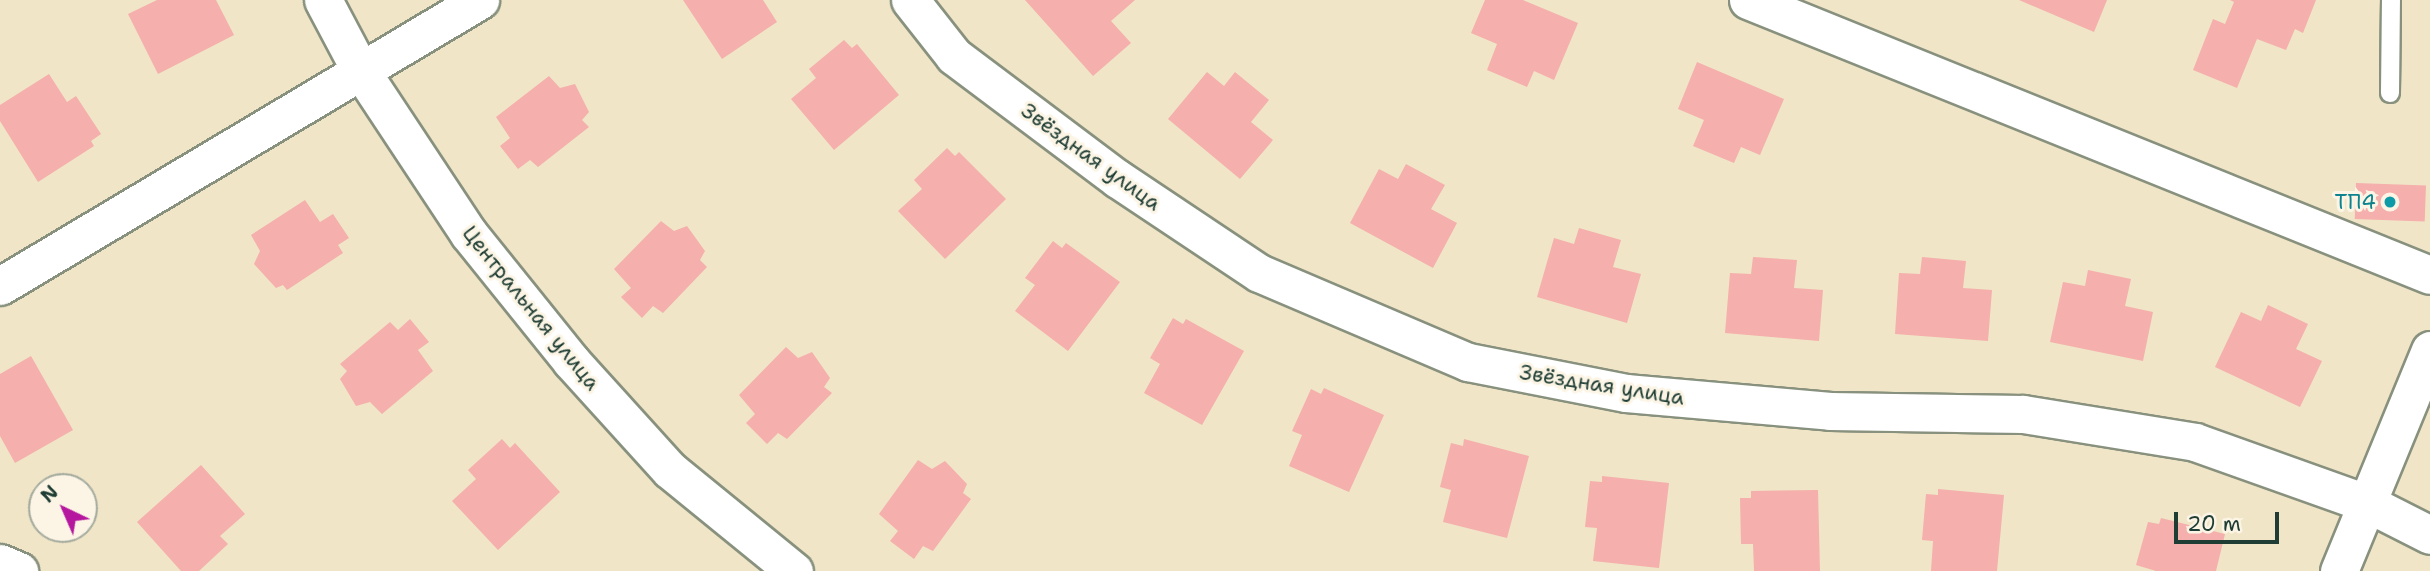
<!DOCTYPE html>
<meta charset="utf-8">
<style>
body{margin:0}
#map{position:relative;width:2430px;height:571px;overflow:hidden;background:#f0e5c7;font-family:"Shantell Sans",sans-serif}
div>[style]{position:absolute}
.building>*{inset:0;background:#f5afac;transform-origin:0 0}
.roads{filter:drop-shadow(2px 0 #88917e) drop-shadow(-2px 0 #88917e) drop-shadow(0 2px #88917e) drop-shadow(0 -2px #88917e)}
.service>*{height:18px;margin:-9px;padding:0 9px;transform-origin:9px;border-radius:9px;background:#fff}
.minor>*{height:37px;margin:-18.5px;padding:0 18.5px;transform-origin:18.5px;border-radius:18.5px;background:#fff}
.dots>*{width:19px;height:19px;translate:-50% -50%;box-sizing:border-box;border:4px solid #fcf5e5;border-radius:50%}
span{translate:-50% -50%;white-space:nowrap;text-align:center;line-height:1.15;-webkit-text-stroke:6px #fcf5e5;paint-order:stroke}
.street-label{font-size:21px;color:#1f3d34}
.culture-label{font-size:21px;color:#0d838f}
.right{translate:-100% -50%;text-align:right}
.north{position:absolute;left:28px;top:473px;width:70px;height:70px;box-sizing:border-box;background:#fcf5e5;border:2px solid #a4ab9e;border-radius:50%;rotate:316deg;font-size:19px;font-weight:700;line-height:28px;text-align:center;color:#1f3d34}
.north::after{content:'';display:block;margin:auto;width:24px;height:32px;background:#b5179e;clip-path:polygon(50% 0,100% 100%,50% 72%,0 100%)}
.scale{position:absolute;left:2174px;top:512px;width:105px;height:32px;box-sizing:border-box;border:4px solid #1f3d34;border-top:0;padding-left:9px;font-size:21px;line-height:24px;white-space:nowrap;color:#1f3d34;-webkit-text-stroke:5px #fcf5e5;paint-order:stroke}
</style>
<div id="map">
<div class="building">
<div style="clip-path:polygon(157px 0,216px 0,234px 35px,158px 74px,128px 14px)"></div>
<div style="clip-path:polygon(683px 0,763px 0,777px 22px,722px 59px)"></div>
<div style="clip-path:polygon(1025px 0,1135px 0,1111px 21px,1131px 43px,1093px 76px)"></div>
<div style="clip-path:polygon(1485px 0,1523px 0,1578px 23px,1554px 80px,1534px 71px,1527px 87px,1487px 70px,1497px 44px,1471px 33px)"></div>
<div style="clip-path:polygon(2019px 0,2107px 0,2094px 32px)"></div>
<div style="clip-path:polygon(2230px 0,2316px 0,2303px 33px,2295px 29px,2286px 50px,2257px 39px,2237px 88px,2193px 70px,2213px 19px,2225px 24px,2234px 2px)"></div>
<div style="clip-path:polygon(844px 40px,852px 48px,857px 44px,899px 95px,834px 150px,791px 99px,816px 78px,809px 69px)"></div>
<div style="clip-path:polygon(1697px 62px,1784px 99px,1760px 155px,1741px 147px,1734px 163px,1693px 146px,1704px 120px,1678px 109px)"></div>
<div style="clip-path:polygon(1207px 72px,1224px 86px,1235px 72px,1269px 100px,1251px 122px,1273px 140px,1240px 179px,1168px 119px)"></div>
<div style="clip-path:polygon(49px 74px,67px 102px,76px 96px,101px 134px,91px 141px,94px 146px,38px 182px,0 121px,0 105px)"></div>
<div style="clip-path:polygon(549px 76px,560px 88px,575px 84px,589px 112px,582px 120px,589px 127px,538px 167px,530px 160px,518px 169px,500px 146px,510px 138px,496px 117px)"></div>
<div style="clip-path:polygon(947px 148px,955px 156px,959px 152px,1006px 199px,945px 259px,898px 211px,922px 189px,914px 180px)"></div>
<div style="clip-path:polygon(1406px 164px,1445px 185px,1431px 209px,1457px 223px,1433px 268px,1350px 223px,1379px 169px,1398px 179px)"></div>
<div style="left:2356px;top:183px;width:70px;height:36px;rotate:2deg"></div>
<div style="clip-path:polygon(305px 200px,320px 222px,333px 214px,349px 238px,338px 245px,343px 253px,287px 290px,283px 285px,276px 288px,254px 264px,260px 251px,251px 235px)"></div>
<div style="clip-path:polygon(661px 221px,674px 231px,687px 226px,705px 251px,700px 260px,707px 267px,663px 313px,653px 306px,642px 318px,621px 297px,631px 288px,614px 269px)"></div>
<div style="clip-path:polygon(1579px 228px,1621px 240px,1613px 267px,1641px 274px,1627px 323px,1537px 297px,1554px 238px,1574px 244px)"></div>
<div style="clip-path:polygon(1053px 241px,1062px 248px,1066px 243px,1120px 282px,1068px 351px,1015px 311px,1035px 285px,1025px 278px)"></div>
<div style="clip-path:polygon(1753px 257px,1797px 260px,1794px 288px,1823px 290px,1819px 341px,1725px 333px,1730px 273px,1751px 274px)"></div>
<div style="clip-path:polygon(1922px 257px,1966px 261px,1963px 288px,1992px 290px,1988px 341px,1895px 334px,1899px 273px,1920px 274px)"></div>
<div style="clip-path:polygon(2088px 270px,2131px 279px,2125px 306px,2153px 312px,2143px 361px,2050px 342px,2063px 282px,2085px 286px)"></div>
<div style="clip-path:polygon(2268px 305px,2308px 324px,2296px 349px,2322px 361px,2300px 407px,2215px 367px,2241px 312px,2261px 321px)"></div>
<div style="clip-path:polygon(1173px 318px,1183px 324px,1186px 319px,1244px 351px,1202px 425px,1144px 393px,1160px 364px,1150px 358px)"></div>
<div style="clip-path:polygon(410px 319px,429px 342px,418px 350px,433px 371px,382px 414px,370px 402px,356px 406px,340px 379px,347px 371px,340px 364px,390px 322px,398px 330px)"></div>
<div style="clip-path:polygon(786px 347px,798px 358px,812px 352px,830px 378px,824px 387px,832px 393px,787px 439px,778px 433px,767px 444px,746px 423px,755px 414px,739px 395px)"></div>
<div style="clip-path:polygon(31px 356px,73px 430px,15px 463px,0 436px,0 374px)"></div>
<div style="clip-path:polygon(1324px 388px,1384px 415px,1349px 492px,1289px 466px,1302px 435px,1292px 431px,1311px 389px,1321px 394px)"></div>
<div style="clip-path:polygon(502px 439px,510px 448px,515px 443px,560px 492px,498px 550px,452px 501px,476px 479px,468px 470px)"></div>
<div style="clip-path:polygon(1464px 439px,1529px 456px,1507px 538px,1443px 522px,1451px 490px,1440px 487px,1451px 443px,1463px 446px)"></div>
<div style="clip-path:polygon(918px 460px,932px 469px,945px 461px,967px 484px,963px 493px,971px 499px,933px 551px,923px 546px,914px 559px,890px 541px,898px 531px,879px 514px)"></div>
<div style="clip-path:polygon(201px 465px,245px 514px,220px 536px,228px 544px,199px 571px,181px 571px,137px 522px)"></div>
<div style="clip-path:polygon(1602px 476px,1669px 483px,1659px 568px,1593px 561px,1597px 528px,1585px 527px,1590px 481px,1602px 482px)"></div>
<div style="clip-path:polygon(1938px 489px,2004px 495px,1997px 571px,1931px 571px,1933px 541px,1922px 540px,1926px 494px,1938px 495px)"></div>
<div style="clip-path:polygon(1818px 490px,1820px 571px,1754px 571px,1753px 544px,1741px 544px,1740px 498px,1751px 498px,1751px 491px)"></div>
<div style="clip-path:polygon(2161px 518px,2225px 534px,2216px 571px,2156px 571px,2136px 565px,2148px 522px,2159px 524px)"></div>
</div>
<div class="roads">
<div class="service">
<div style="left:2390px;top:93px;width:93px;rotate:-89.4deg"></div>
</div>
<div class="minor">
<div style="left:323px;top:0;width:77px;rotate:62.1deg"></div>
<div style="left:359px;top:68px;width:199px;rotate:56.5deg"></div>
<div style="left:469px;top:234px;width:163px;rotate:51.2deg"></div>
<div style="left:571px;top:361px;width:147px;rotate:47.8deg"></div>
<div style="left:670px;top:470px;width:160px;rotate:39.2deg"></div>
<div style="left:910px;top:0;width:71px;rotate:51.8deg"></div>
<div style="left:954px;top:56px;width:205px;rotate:36.9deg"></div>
<div style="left:1118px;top:179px;width:169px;rotate:33.7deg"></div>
<div style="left:1259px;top:273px;width:227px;rotate:23.1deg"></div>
<div style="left:1468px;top:362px;width:161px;rotate:11.1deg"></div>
<div style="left:1626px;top:393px;width:205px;rotate:5deg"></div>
<div style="left:1830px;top:411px;width:193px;rotate:0.9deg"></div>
<div style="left:2023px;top:414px;width:174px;rotate:9.2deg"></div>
<div style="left:2195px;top:442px;width:185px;rotate:19.6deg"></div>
<div style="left:2369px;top:504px;width:68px;rotate:26.9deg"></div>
<div style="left:1748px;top:0;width:735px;rotate:21.96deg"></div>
<div style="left:0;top:286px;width:559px;rotate:-30.79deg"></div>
<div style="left:0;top:563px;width:21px;rotate:23deg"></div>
<div style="left:2339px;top:571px;width:239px;rotate:-67.6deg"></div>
</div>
</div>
<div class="dots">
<div style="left:2390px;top:202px;background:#0f9aa8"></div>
</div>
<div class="street-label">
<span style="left:1091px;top:157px;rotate:36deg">Звёздная улица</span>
<span style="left:531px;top:308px;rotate:51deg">Центральная улица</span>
<span style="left:1602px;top:385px;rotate:9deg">Звёздная улица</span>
</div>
<div class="culture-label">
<span class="right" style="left:2376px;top:202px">ТП4</span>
</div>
<div class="north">N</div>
<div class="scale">20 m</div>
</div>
